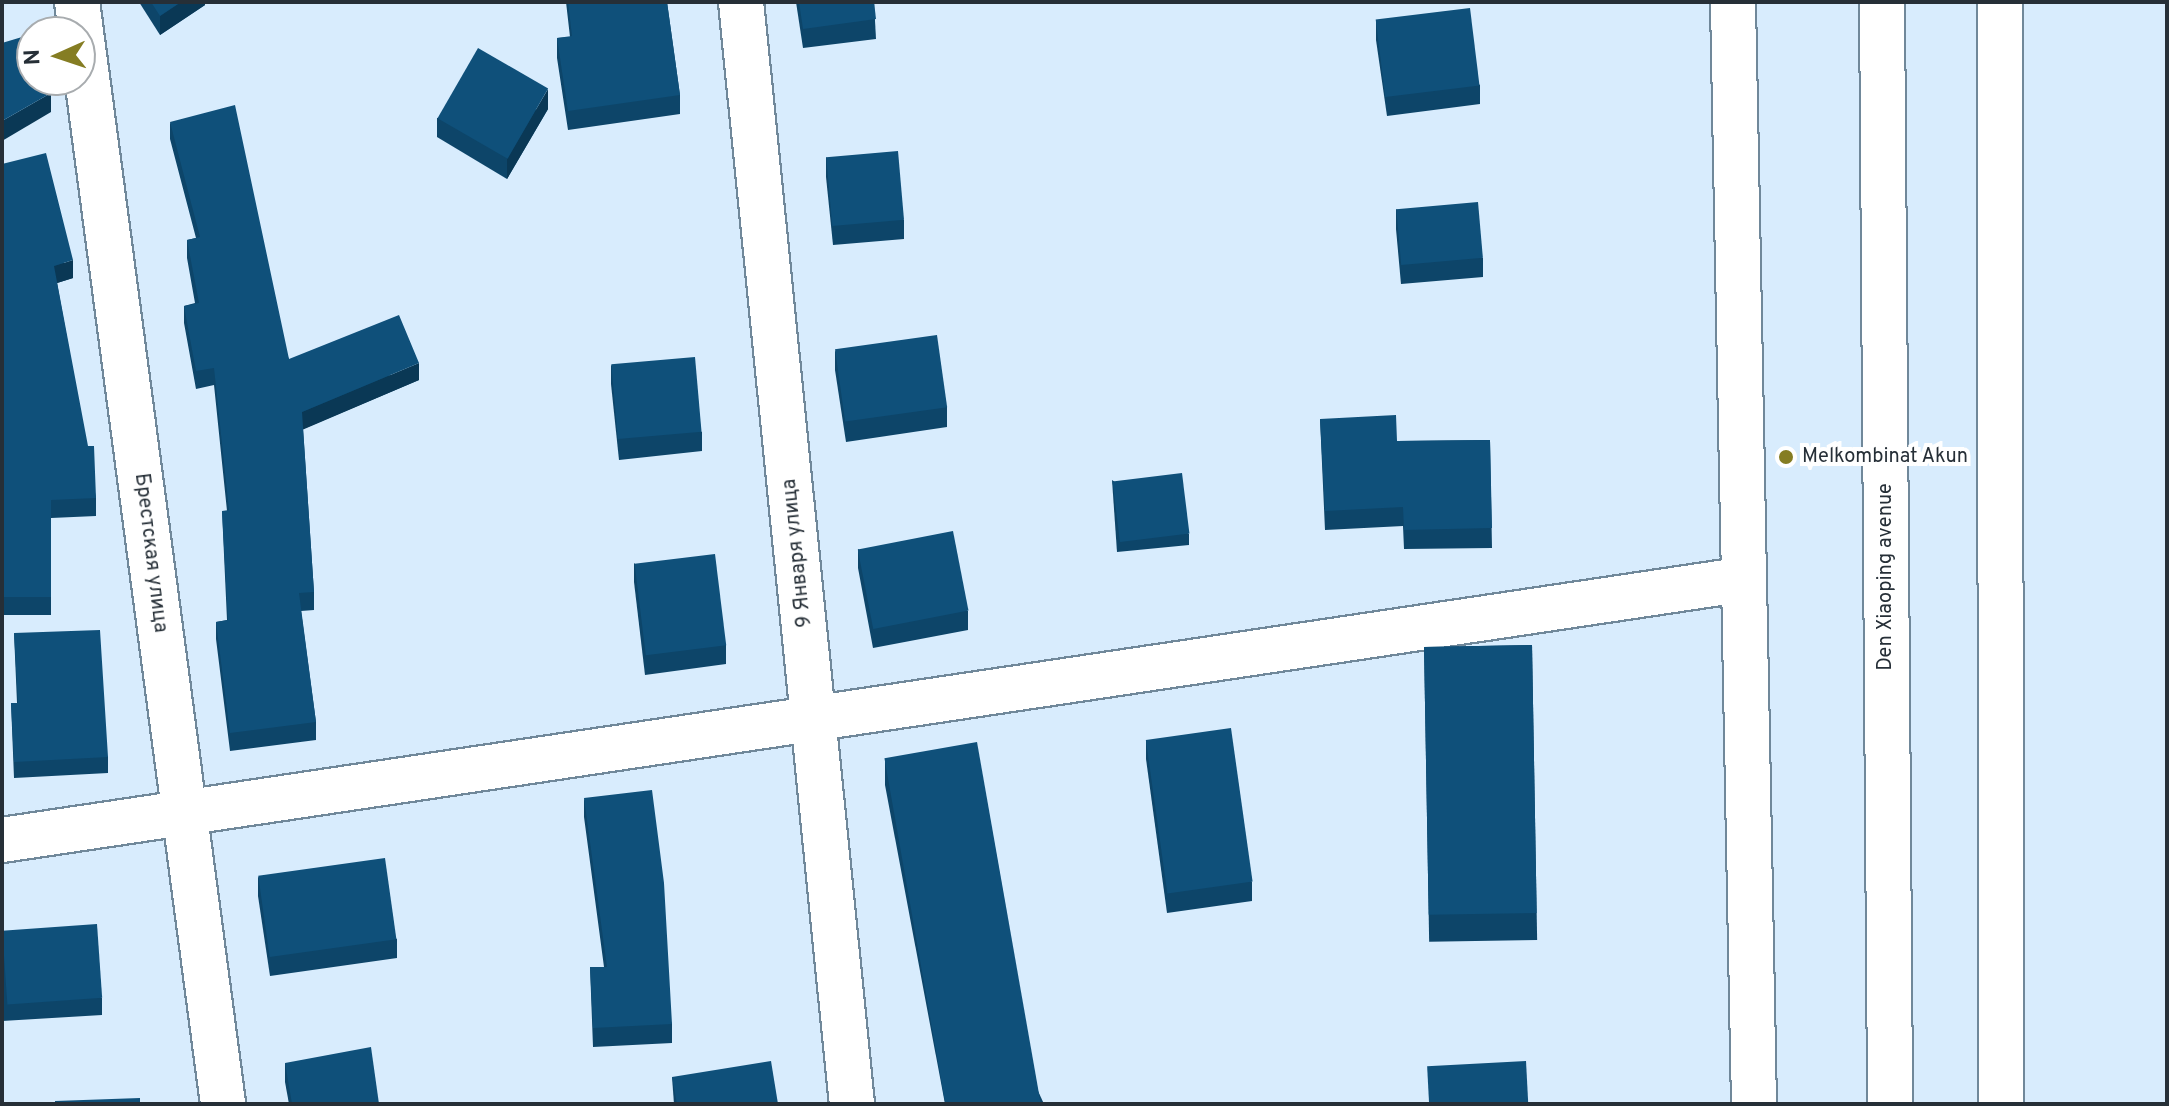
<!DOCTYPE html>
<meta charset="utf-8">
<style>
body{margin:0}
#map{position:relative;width:2169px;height:1106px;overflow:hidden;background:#d8ecfd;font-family:Overpass,sans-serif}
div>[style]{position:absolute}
.roads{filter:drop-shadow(2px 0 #70889a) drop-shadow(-2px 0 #70889a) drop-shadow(0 2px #70889a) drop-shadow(0 -2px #70889a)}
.minor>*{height:44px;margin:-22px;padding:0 22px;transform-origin:22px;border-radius:22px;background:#fff}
.major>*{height:44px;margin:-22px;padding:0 22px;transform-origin:22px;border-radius:22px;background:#fff}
.wall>*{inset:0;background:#0d4569;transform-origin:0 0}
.shaded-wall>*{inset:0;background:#0a3855}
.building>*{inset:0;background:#0f507a;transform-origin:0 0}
.dots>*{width:22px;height:22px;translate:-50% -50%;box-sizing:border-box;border:4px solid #fff;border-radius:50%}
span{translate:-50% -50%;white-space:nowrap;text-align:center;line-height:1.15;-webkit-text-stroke:8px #fff;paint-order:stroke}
.poi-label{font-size:20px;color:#262f37}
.left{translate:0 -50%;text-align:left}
.street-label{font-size:20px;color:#262f37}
.frame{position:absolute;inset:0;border:4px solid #262f37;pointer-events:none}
.north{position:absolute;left:16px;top:16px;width:80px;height:80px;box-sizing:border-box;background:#fff;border:2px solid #a8acaf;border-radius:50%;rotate:267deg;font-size:22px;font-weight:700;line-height:32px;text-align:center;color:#262f37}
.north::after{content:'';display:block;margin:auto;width:28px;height:36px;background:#857d23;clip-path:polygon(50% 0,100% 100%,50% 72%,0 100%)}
</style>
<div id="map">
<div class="roads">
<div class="minor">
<div style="left:77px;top:2px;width:1112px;rotate:82.45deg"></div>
<div style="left:741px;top:2px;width:1108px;rotate:84.25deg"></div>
<div style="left:1733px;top:2px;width:1102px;rotate:88.91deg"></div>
<div style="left:2px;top:840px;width:1757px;rotate:-8.51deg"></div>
</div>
<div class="major">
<div style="left:1882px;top:2px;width:1102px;rotate:89.58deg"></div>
<div style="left:2000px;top:2px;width:1102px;rotate:89.95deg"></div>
</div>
</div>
<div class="wall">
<div style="clip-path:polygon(139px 2px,205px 2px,205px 5px,160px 35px)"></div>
<div style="clip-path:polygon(566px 2px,667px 2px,680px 95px,680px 114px,568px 130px,557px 58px,557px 38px,570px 37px)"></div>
<div style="clip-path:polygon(796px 2px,874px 2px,876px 39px,803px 48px)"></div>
<div style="clip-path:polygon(1376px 20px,1480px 85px,1480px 104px,1387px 116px,1376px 40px)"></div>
<div style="clip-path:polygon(548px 109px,507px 179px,437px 137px,437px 118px)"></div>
<div style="clip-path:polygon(170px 122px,289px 359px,419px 380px,303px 429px,314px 592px,314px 610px,301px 611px,316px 722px,316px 740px,230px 751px,216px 639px,216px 622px,227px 620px,222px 511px,227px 511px,214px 385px,196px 389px,184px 323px,184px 306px,195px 303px,187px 258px,187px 240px,196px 238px,170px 139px)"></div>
<div style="clip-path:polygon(826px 157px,904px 220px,904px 239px,833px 245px,826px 177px)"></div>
<div style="clip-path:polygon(2px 164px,73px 278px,57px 283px,96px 498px,96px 516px,51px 518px,51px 615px,2px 615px)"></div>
<div style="clip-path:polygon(1396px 209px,1483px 258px,1483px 277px,1401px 284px,1396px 229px)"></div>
<div style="clip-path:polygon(835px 351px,947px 407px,947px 427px,846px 442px,835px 370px)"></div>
<div style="clip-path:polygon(611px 365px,702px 432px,702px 451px,619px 460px,611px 384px)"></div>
<div style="clip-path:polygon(1320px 419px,1397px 441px,1490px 440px,1492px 548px,1404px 549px,1403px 526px,1325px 530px)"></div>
<div style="clip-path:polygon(1112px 480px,1189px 534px,1189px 545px,1117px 552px)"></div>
<div style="clip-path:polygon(858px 549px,968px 611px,968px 630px,873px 648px,858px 568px)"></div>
<div style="clip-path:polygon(634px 563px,726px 645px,726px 664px,645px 675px,634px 582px)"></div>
<div style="clip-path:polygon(14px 633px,108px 757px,108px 773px,14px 778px,11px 703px,17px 703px)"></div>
<div style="left:1532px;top:645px;width:295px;height:108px;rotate:89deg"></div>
<div style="clip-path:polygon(1146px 740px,1252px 882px,1252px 901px,1167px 913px,1146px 759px)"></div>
<div style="clip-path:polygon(885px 759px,1044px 1104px,945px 1104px,885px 785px)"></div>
<div style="clip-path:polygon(584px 798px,672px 1024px,672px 1043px,593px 1047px,590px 967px,604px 967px,584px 817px)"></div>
<div style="clip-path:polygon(258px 877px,397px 939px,397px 958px,270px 976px,258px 896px)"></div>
<div style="clip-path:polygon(2px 930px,102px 998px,102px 1015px,2px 1021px)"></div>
<div style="clip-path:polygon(285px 1063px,379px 1104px,289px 1104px,285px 1082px)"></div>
<div style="clip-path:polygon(672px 1077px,778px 1104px,674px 1104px)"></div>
</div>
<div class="shaded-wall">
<div style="clip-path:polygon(181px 2px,205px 2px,205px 5px,160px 35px,160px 16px)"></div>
<div style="clip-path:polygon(548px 89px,548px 109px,507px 179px,507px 159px)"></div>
<div style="clip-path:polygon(51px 93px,51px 112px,2px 141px,2px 121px)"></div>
<div style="clip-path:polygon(73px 260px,73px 278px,54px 284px,54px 266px)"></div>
<div style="clip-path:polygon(419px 363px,419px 380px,302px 430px,302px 412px)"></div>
</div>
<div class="building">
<div style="clip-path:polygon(151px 2px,181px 2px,160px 16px)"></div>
<div style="clip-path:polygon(568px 2px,667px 2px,680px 95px,568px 111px,557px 38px,572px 36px)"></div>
<div style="clip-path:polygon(799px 2px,874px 2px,876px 19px,803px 29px)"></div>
<div style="left:1470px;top:8px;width:78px;height:95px;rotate:83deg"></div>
<div style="clip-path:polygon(32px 34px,32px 80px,47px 80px,51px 93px,2px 121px,2px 43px)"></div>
<div style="left:478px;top:48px;width:81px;height:81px;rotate:30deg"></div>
<div style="clip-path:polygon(235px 105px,289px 359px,399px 315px,419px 363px,302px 412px,314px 592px,299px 593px,316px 722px,230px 733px,216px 622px,228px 620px,222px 511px,229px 510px,214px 368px,196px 371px,184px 306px,199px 303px,187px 240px,200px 237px,170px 122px)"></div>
<div style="left:898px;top:151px;width:69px;height:72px;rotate:85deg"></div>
<div style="clip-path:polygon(46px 153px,73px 260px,54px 266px,88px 446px,94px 446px,96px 498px,51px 500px,51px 597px,2px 597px,2px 164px)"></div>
<div style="left:1478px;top:202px;width:56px;height:82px;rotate:85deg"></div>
<div style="left:937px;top:335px;width:73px;height:103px;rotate:82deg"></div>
<div style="left:695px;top:357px;width:75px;height:84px;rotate:85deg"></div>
<div style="clip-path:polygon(1396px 415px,1397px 441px,1490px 440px,1492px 528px,1404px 530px,1403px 507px,1325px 511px,1320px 419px)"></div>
<div style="left:1182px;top:473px;width:61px;height:70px;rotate:83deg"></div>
<div style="left:953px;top:531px;width:81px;height:97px;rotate:79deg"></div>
<div style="left:715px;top:554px;width:92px;height:81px;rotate:83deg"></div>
<div style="clip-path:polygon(100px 630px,108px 757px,14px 762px,11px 703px,18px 703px,14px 633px)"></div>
<div style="left:1532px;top:645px;width:268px;height:108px;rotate:89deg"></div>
<div style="left:1231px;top:728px;width:155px;height:86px;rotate:82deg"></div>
<div style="left:977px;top:742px;width:368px;height:94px;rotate:80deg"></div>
<div style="clip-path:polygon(652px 790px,664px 883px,672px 1024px,593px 1028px,590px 967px,607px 967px,584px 798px)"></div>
<div style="left:385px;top:858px;width:82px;height:128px;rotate:82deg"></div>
<div style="left:97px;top:924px;width:74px;height:95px;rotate:86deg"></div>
<div style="clip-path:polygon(371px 1047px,379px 1104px,292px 1104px,285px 1063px)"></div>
<div style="clip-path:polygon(771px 1061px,778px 1104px,677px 1104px,672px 1077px)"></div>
<div style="left:1526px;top:1061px;width:43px;height:99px;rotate:87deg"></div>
<div style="clip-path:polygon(140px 1098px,140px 1104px,55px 1104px,55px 1101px)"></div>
</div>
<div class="dots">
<div style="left:1786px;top:457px;background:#857d23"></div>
</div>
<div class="poi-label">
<span class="left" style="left:1802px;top:457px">Melkombinat Akun</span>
</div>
<div class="street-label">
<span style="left:150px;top:553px;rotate:83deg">Брестская улица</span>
<span style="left:798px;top:553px;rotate:-96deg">9 Января улица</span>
<span style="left:1886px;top:577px;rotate:-90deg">Den Xiaoping avenue</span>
</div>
<div class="frame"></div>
<div class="north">N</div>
</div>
